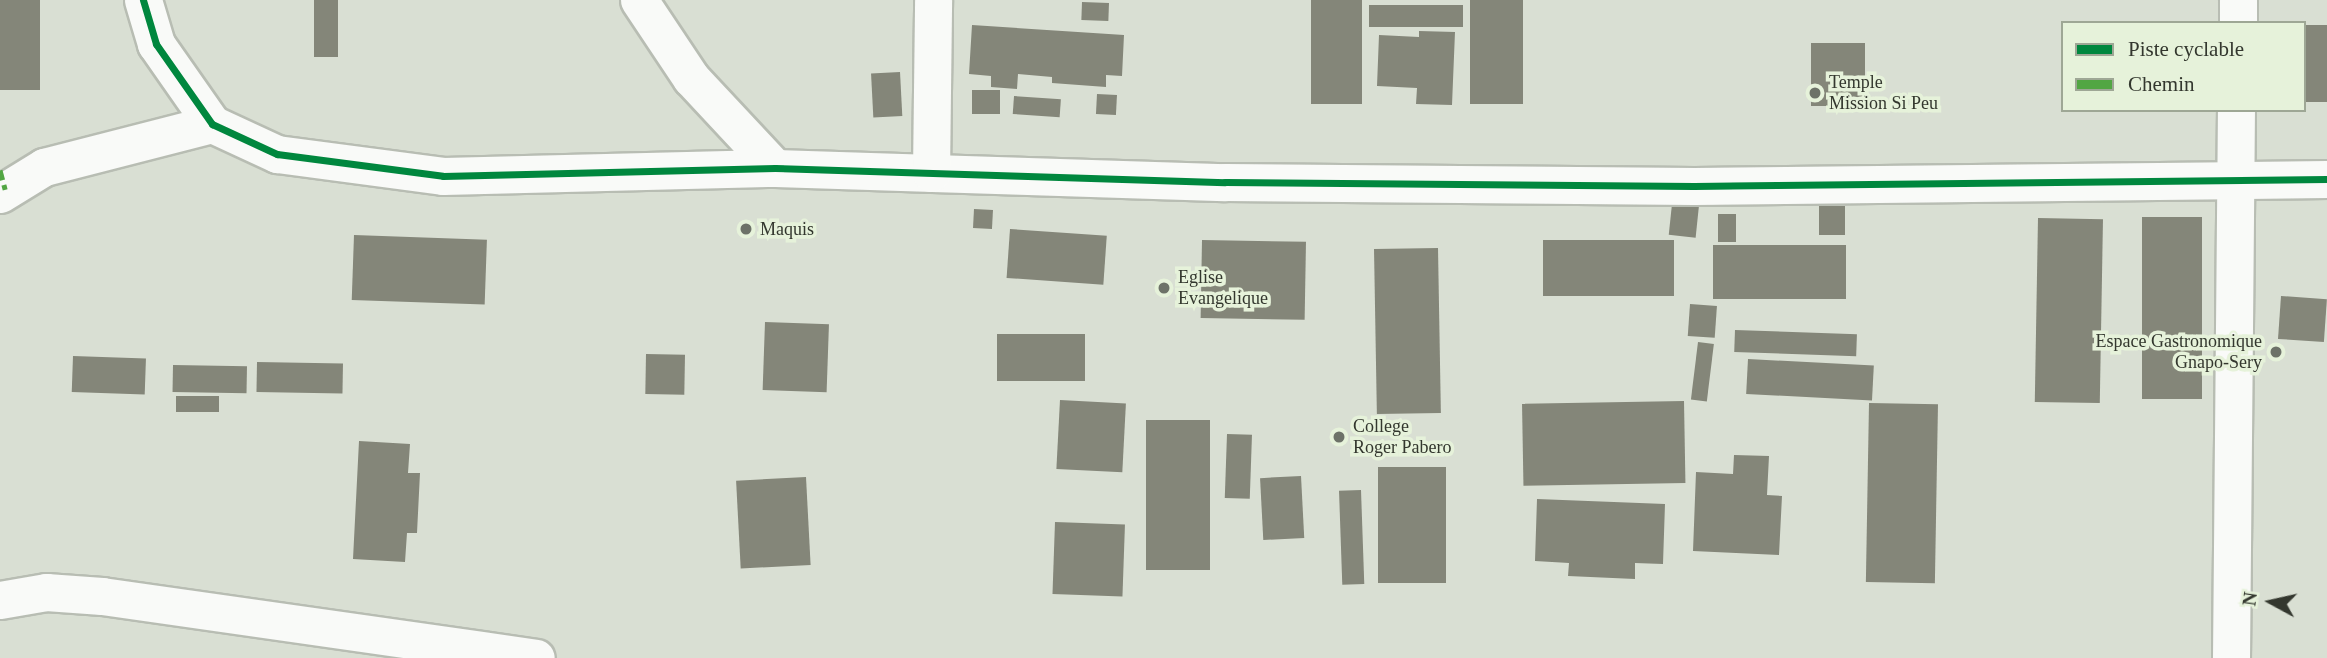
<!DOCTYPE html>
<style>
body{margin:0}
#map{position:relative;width:2327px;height:658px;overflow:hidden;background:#d9dfd3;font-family:Georgia,serif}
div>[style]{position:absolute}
.building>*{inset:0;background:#848679;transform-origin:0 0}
.roads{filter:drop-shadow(2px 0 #b8bdb3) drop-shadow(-2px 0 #b8bdb3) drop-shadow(0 2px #b8bdb3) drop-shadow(0 -2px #b8bdb3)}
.minor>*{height:37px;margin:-18.5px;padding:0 18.5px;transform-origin:18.5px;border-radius:18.5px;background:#f9faf8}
.quiet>*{height:5px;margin-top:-2.5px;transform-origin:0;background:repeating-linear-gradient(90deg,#52a643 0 10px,transparent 0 15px)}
.cycleway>*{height:7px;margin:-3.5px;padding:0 3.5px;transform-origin:3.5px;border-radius:3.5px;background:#00873e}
.dots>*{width:19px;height:19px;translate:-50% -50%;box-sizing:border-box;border:4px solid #e6f2da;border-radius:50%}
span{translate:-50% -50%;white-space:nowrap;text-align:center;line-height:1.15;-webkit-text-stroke:7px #e6f2da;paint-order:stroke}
.poi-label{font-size:18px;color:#33372e}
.left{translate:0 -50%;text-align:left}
.right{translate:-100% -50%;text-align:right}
.legend{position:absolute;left:2061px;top:21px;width:245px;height:91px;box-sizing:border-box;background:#e6f2da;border:2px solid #9ea795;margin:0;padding:9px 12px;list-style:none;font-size:21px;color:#33372e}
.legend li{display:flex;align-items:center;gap:14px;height:35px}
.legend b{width:35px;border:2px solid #9ea795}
.north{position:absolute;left:2236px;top:567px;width:70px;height:70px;-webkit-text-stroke:5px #e6f2da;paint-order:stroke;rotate:278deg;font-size:19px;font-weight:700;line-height:28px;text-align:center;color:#33372e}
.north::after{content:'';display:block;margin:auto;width:24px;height:32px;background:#33372e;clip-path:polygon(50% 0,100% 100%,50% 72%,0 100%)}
</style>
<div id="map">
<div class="building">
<div style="left:0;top:0;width:40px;height:90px"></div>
<div style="left:314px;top:0;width:24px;height:57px"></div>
<div style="left:1311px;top:0;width:51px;height:104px"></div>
<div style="left:1470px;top:0;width:53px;height:104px"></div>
<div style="left:1082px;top:2px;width:27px;height:18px;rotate:2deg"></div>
<div style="left:1369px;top:5px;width:94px;height:22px"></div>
<div style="clip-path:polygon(972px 25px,1124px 35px,1122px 76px,1106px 75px,1106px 87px,1052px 83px,1052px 77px,1018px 74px,1017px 89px,991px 87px,991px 76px,969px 74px)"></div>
<div style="left:2304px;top:25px;width:23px;height:77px"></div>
<div style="clip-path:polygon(1419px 31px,1455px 32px,1452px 105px,1416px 104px,1417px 88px,1377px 86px,1379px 35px,1419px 37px)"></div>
<div style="left:1811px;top:43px;width:54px;height:63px"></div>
<div style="left:900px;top:72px;width:44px;height:29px;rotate:87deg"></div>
<div style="left:972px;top:90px;width:28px;height:24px"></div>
<div style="left:1097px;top:94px;width:20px;height:20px;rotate:3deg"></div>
<div style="left:1014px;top:96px;width:47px;height:18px;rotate:4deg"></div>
<div style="left:1672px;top:204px;width:27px;height:31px;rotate:6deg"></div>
<div style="left:1819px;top:206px;width:26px;height:29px"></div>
<div style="left:974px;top:209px;width:19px;height:19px;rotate:3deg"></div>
<div style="left:1718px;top:214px;width:18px;height:28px"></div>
<div style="left:2142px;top:217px;width:60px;height:182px"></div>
<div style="left:2038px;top:218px;width:65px;height:184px;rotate:1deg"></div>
<div style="left:1010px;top:229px;width:97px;height:49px;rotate:4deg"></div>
<div style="left:354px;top:235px;width:133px;height:65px;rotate:2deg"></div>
<div style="left:1202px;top:240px;width:104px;height:78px;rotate:1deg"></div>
<div style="left:1543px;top:240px;width:131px;height:56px"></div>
<div style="left:1713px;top:245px;width:133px;height:54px"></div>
<div style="left:1438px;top:248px;width:165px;height:64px;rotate:89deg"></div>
<div style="left:2281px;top:296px;width:46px;height:43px;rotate:4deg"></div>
<div style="left:1690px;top:304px;width:27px;height:32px;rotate:4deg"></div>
<div style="left:765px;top:322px;width:64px;height:68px;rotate:2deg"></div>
<div style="left:1735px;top:330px;width:122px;height:22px;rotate:2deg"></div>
<div style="left:1085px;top:334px;width:47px;height:88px;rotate:90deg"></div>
<div style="left:1698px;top:342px;width:16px;height:58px;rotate:7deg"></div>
<div style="left:646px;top:354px;width:39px;height:40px;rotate:1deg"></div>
<div style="left:73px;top:356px;width:73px;height:36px;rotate:2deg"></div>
<div style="left:1748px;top:359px;width:126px;height:35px;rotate:3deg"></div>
<div style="left:257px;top:362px;width:86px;height:30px;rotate:1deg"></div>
<div style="left:173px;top:365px;width:74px;height:27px;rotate:1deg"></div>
<div style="left:176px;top:396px;width:43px;height:16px"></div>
<div style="left:1060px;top:400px;width:66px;height:69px;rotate:3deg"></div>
<div style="left:1684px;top:401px;width:82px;height:162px;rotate:89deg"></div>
<div style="left:1869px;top:403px;width:69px;height:179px;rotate:1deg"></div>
<div style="left:1210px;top:420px;width:150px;height:64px;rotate:90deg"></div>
<div style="left:1227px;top:434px;width:25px;height:64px;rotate:2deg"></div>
<div style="clip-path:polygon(359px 441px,410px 444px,408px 473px,420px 473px,417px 533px,407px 533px,405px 562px,353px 559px)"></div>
<div style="clip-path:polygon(1734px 455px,1769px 456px,1767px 495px,1782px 496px,1779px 555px,1693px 551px,1696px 472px,1733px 474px)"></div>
<div style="left:1378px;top:467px;width:68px;height:116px"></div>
<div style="left:1301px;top:476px;width:62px;height:41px;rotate:87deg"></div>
<div style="left:806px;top:477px;width:88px;height:70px;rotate:87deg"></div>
<div style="left:1361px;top:490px;width:94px;height:22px;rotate:88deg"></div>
<div style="clip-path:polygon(1537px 499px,1665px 504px,1663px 564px,1635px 563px,1635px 579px,1568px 576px,1569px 563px,1535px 561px)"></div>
<div style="left:1055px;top:522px;width:70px;height:72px;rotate:2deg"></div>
</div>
<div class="roads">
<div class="minor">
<div style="left:143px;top:0;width:46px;rotate:73.5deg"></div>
<div style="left:156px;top:44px;width:98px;rotate:55deg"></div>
<div style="left:212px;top:124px;width:72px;rotate:24.8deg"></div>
<div style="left:277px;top:154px;width:167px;rotate:7.5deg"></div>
<div style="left:443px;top:176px;width:332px;rotate:-1.4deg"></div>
<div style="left:775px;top:168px;width:450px;rotate:1.8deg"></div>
<div style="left:1225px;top:182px;width:469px;rotate:0.5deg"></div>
<div style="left:1694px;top:186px;width:633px;rotate:-0.63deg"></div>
<div style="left:639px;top:0;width:94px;rotate:56.3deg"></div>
<div style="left:691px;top:78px;width:123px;rotate:47deg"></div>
<div style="left:2238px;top:23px;width:23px;rotate:-90deg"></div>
<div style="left:931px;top:173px;width:173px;rotate:-89.3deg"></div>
<div style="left:0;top:194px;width:52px;rotate:-31.5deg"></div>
<div style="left:44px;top:167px;width:173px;rotate:-14.4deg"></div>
<div style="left:0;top:600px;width:47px;rotate:-9.9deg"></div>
<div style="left:46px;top:592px;width:56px;rotate:4.1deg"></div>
<div style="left:102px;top:596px;width:438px;rotate:8.1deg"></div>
<div style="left:2231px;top:658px;width:548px;rotate:-89.48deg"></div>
</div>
</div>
<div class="quiet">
<div style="left:0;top:170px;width:20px;rotate:75deg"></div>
</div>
<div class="cycleway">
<div style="left:143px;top:0;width:46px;rotate:73.5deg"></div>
<div style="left:156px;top:44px;width:98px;rotate:55deg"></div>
<div style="left:212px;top:124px;width:72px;rotate:24.8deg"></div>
<div style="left:277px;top:154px;width:167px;rotate:7.5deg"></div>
<div style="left:443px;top:176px;width:332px;rotate:-1.4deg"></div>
<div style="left:775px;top:168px;width:450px;rotate:1.8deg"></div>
<div style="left:1225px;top:182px;width:469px;rotate:0.5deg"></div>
<div style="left:1694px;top:186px;width:633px;rotate:-0.63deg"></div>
</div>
<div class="dots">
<div style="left:1815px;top:93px;background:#6d7268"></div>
<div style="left:746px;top:229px;background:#6d7268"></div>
<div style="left:1164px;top:288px;background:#6d7268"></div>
<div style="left:2276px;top:352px;background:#6d7268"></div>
<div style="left:1339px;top:437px;background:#6d7268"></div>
</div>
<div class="poi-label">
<span class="left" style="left:1829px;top:93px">Temple<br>Mission Si Peu</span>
<span class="left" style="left:760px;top:229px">Maquis</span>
<span class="left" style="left:1178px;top:288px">Eglise<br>Evangelique</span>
<span class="right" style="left:2262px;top:352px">Espace Gastronomique<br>Gnapo-Sery</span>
<span class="left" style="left:1353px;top:437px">College<br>Roger Pabero</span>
</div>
<ul class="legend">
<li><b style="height:9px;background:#00873e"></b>Piste cyclable</li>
<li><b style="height:9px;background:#52a643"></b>Chemin</li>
</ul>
<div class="north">N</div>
</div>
